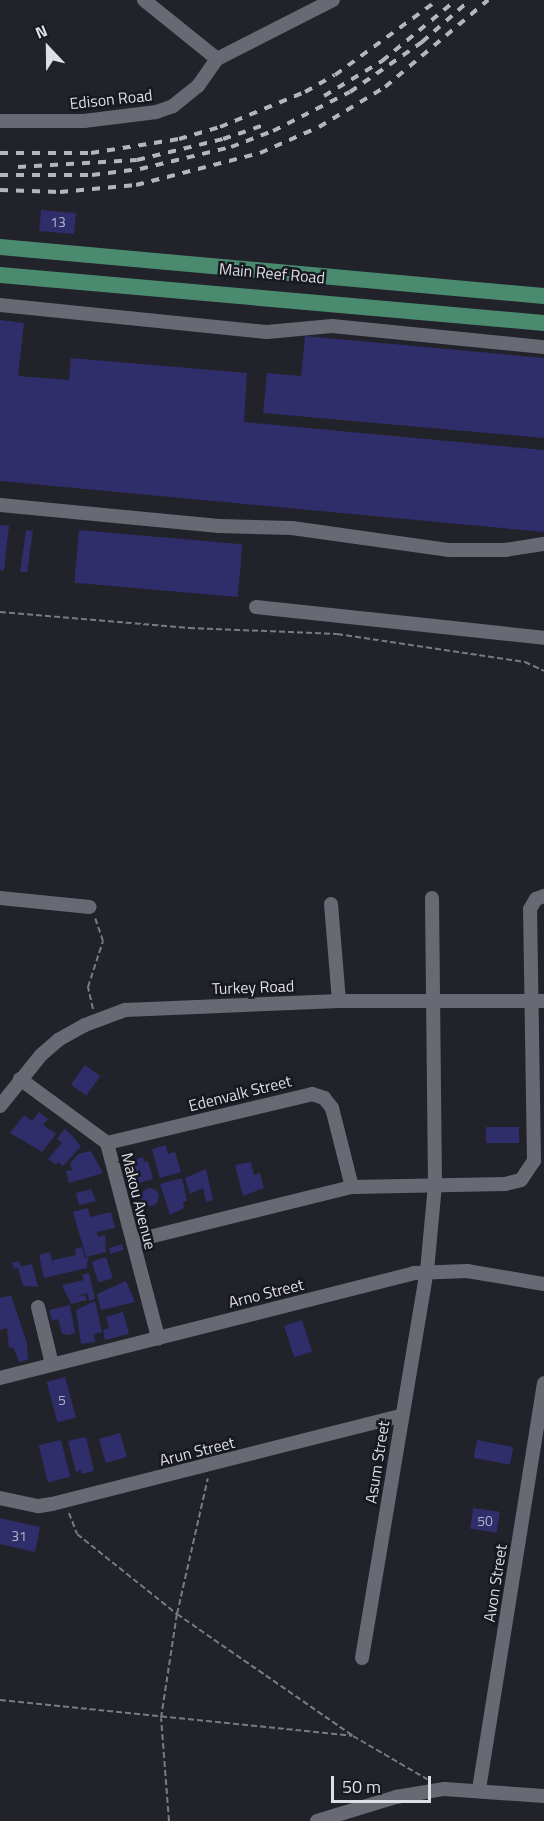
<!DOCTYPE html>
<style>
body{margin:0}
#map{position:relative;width:544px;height:1821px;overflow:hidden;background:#22222a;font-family:"Titillium Web",sans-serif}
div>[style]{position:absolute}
.building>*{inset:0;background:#302d6b;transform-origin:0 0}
.round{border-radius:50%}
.path>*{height:2px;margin-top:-1px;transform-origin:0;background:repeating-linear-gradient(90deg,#7a7b81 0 6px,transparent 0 9px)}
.minor>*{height:14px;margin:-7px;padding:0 7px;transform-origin:7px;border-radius:7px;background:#686972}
.major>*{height:16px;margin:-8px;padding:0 8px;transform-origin:8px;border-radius:8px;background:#4a8b70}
.rail>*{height:4px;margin-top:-2px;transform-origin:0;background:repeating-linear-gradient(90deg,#b5b6bc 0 8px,transparent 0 16px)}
span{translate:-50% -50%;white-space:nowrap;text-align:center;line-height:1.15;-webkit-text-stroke:5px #181920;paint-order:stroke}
.number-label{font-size:14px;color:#b2b2c6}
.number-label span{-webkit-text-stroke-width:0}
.street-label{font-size:16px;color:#dedfe4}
.north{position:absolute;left:18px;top:18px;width:60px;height:60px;-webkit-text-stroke:4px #181920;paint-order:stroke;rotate:338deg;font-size:16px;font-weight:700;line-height:24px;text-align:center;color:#dedfe4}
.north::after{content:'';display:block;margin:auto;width:21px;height:27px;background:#dedfe4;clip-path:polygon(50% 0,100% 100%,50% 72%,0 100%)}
.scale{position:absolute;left:331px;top:1776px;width:100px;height:27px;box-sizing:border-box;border:3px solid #dedfe4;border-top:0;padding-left:8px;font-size:18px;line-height:21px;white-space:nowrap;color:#dedfe4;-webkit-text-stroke:4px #181920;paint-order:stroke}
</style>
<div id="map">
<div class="building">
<div style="left:41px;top:210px;width:35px;height:21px;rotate:5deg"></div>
<div style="clip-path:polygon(0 320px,24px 323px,18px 376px,69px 380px,71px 358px,247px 373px,244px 422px,544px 450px,544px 532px,0 481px)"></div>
<div style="clip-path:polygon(305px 336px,544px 358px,544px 438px,263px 413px,267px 373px,301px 376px)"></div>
<div style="clip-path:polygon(0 525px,9px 526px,4px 571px,0 570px)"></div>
<div style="left:26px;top:530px;width:7px;height:42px;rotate:8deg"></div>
<div style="left:79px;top:530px;width:164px;height:53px;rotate:5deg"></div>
<div style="left:85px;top:1065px;width:19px;height:24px;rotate:36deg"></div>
<div style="clip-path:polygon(39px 1112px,48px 1119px,43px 1125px,56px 1134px,42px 1152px,10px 1133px,24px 1115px,32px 1121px)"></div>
<div style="left:486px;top:1127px;width:33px;height:16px"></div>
<div style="clip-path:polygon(65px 1128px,81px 1146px,63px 1166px,58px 1162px,56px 1165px,48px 1159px,62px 1143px,57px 1139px)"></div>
<div style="clip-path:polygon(166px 1145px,168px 1154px,175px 1152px,181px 1172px,160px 1178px,152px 1149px)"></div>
<div style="clip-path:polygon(91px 1151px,103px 1173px,69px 1183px,66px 1171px,72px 1170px,70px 1164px,78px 1154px)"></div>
<div style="clip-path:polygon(143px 1157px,144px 1162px,148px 1161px,153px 1179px,139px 1183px,133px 1160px)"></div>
<div style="clip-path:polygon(251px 1162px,254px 1175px,260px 1173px,264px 1188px,243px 1196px,235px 1165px)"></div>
<div style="clip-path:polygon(206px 1169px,213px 1200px,206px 1202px,203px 1188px,190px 1194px,185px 1178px)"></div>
<div style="clip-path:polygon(182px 1178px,187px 1201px,183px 1202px,184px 1208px,170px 1215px,160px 1184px)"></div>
<div class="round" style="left:141px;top:1188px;width:18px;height:18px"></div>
<div style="clip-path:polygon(91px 1189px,96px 1201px,79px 1205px,76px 1193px)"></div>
<div style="clip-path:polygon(88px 1208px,90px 1217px,111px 1212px,115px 1228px,97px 1232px,98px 1237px,105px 1235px,106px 1252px,86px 1257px,73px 1212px)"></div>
<div style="left:122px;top:1244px;width:6px;height:14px;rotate:72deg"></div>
<div style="clip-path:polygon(82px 1247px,85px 1258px,88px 1257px,87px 1268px,44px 1278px,39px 1255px,50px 1252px,53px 1264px,53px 1260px,76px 1255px,75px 1249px)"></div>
<div style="left:106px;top:1257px;width:22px;height:15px;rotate:72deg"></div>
<div style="clip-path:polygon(19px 1261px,21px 1267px,32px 1264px,38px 1287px,23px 1286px,18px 1268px,14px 1269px,12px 1263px)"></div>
<div style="clip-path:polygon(89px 1273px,95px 1299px,89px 1301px,87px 1293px,74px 1297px,85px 1295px,87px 1300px,71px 1304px,62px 1285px,84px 1280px,82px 1275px)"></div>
<div style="clip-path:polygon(126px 1281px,135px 1302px,101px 1310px,97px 1294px)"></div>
<div style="clip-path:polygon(11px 1295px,27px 1343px,28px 1360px,19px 1362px,13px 1347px,9px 1348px,7px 1328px,0 1330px,0 1298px)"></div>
<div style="clip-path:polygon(95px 1301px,102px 1332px,94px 1334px,95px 1342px,81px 1344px,76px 1310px)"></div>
<div style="clip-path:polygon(70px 1305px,75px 1333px,68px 1335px,62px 1334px,58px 1319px,52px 1321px,49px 1310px)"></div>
<div style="clip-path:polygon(123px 1312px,129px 1334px,105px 1340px,103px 1330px,109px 1328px,106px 1317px)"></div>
<div style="left:302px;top:1320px;width:33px;height:19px;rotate:72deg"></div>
<div style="left:65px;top:1377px;width:42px;height:19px;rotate:75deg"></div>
<div style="left:120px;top:1433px;width:25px;height:22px;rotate:74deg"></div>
<div style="clip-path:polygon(86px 1437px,94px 1471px,82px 1474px,81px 1470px,76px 1472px,68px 1441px)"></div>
<div style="left:61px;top:1440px;width:38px;height:23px;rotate:76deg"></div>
<div style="left:477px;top:1440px;width:37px;height:18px;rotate:11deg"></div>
<div style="left:473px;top:1508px;width:27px;height:21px;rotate:8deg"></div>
<div style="clip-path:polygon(0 1518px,40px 1527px,35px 1552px,0 1544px)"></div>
</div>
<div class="path">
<div style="left:0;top:612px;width:190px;rotate:4.8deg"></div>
<div style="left:189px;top:628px;width:148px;rotate:2.3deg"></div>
<div style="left:337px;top:634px;width:190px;rotate:8.5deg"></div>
<div style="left:525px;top:662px;width:21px;rotate:25deg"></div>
<div style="left:93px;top:1009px;width:23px;rotate:-103deg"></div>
<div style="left:88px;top:987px;width:48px;rotate:-71.9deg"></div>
<div style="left:103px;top:941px;width:24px;rotate:-109deg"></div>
<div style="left:69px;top:1513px;width:22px;rotate:69deg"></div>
<div style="left:77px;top:1534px;width:128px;rotate:38.7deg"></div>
<div style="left:177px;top:1614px;width:214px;rotate:34.7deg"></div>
<div style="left:353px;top:1736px;width:86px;rotate:30.2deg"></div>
<div style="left:0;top:1700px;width:354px;rotate:5.8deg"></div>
<div style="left:169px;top:1821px;width:103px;rotate:-94.4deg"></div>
<div style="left:161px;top:1718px;width:105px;rotate:-81.3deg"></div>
<div style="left:177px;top:1614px;width:139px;rotate:-77.2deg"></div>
</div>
<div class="minor">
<div style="left:144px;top:0;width:94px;rotate:38.9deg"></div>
<div style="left:0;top:121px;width:84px"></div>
<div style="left:84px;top:121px;width:73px;rotate:-7.1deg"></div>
<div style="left:156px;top:112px;width:18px;rotate:-19deg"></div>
<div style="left:173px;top:106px;width:32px;rotate:-39deg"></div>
<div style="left:198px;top:86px;width:33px;rotate:-55deg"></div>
<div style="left:217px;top:59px;width:130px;rotate:-27deg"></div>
<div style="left:0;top:305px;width:268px;rotate:5.8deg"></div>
<div style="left:267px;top:332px;width:65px;rotate:-5.3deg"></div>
<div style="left:332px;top:326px;width:213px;rotate:5.7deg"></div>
<div style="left:0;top:505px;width:220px;rotate:5.5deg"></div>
<div style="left:219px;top:526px;width:73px;rotate:1.6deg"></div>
<div style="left:292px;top:528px;width:159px;rotate:8deg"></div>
<div style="left:449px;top:550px;width:56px"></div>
<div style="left:505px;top:550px;width:39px;rotate:-9deg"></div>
<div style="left:256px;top:607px;width:290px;rotate:6.1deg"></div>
<div style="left:0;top:898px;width:90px;rotate:5.7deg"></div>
<div style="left:331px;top:904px;width:97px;rotate:85.3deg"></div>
<div style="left:20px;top:1079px;width:108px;rotate:36.3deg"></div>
<div style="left:107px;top:1143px;width:202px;rotate:75.3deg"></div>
<div style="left:0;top:1106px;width:65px;rotate:-51.2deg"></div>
<div style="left:41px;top:1055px;width:23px;rotate:-41deg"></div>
<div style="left:58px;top:1040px;width:31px;rotate:-29deg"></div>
<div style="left:85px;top:1025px;width:43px;rotate:-20.6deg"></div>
<div style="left:125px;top:1010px;width:214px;rotate:-2.4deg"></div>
<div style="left:339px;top:1001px;width:205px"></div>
<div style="left:107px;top:1143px;width:211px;rotate:-13.4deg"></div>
<div style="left:312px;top:1094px;width:13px;rotate:18deg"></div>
<div style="left:324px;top:1098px;width:13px;rotate:51deg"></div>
<div style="left:332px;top:1108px;width:81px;rotate:75.8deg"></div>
<div style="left:133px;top:1241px;width:226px;rotate:-13.9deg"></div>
<div style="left:352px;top:1187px;width:153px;rotate:-1.1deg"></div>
<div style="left:505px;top:1184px;width:16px;rotate:-14deg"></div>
<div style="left:521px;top:1180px;width:23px;rotate:-56deg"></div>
<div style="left:534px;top:1161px;width:252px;rotate:-90.9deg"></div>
<div style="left:530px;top:909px;width:12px;rotate:-59deg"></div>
<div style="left:536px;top:899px;width:9px;rotate:-21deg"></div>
<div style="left:38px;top:1307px;width:59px;rotate:76.2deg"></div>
<div style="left:0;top:1378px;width:427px;rotate:-14.2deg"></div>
<div style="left:414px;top:1273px;width:53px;rotate:-2.2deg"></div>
<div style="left:467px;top:1271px;width:78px;rotate:9.6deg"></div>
<div style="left:0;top:1498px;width:40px;rotate:12deg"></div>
<div style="left:39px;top:1506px;width:13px;rotate:-9deg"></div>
<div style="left:52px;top:1504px;width:360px;rotate:-14.2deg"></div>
<div style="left:362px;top:1658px;width:392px;rotate:-80.5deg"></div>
<div style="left:427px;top:1271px;width:86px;rotate:-84.7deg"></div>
<div style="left:435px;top:1185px;width:287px;rotate:-90.6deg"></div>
<div style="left:479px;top:1789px;width:411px;rotate:-80.9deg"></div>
<div style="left:317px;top:1821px;width:83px;rotate:-16.9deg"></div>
<div style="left:396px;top:1797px;width:49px;rotate:-9.5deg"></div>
<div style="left:444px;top:1789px;width:100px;rotate:4deg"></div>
</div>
<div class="major">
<div style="left:0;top:247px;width:546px;rotate:5.15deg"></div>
<div style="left:0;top:275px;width:546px;rotate:5.04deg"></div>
</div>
<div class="rail">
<div style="left:324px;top:96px;width:68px;rotate:-31.1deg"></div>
<div style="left:382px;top:61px;width:96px;rotate:-39.5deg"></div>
<div style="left:0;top:153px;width:91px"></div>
<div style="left:91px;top:153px;width:89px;rotate:-9deg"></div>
<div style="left:179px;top:139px;width:43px;rotate:-16.3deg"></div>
<div style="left:220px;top:127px;width:92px;rotate:-22.4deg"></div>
<div style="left:305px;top:92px;width:34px;rotate:-30deg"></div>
<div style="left:335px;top:75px;width:127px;rotate:-36.1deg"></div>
<div style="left:18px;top:167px;width:119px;rotate:-3.4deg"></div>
<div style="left:137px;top:160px;width:89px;rotate:-13.7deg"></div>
<div style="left:223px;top:139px;width:46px;rotate:-18.8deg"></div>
<div style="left:0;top:175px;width:92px"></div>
<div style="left:92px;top:175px;width:48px;rotate:-7.1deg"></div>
<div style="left:140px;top:169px;width:94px;rotate:-13.6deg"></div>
<div style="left:231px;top:147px;width:45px;rotate:-20.9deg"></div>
<div style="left:273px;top:131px;width:86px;rotate:-26.9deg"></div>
<div style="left:350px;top:92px;width:88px;rotate:-34.8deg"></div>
<div style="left:422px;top:42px;width:64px;rotate:-41.2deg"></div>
<div style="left:0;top:190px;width:60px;rotate:1.9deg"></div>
<div style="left:60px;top:192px;width:76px;rotate:-5.3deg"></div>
<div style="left:136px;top:185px;width:128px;rotate:-14.5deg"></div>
<div style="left:260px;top:153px;width:64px;rotate:-23.8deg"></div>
<div style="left:319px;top:127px;width:77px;rotate:-31.2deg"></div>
<div style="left:385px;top:87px;width:135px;rotate:-40.2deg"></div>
</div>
<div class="number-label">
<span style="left:58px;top:222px">13</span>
<span style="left:62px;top:1400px">5</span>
<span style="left:485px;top:1521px">50</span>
<span style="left:19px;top:1536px">31</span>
</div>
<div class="street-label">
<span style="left:111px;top:99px;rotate:-6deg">Edison Road</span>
<span style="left:272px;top:273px;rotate:5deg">Main Reef Road</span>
<span style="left:253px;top:987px;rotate:-2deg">Turkey Road</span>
<span style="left:240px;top:1093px;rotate:-14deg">Edenvalk Street</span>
<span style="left:139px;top:1201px;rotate:76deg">Makou Avenue</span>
<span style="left:266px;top:1293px;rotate:-14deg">Arno Street</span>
<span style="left:197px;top:1451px;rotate:-14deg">Arun Street</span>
<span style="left:377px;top:1462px;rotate:-81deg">Asum Street</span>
<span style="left:495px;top:1583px;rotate:-81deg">Avon Street</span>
</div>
<div class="north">N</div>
<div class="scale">50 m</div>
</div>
